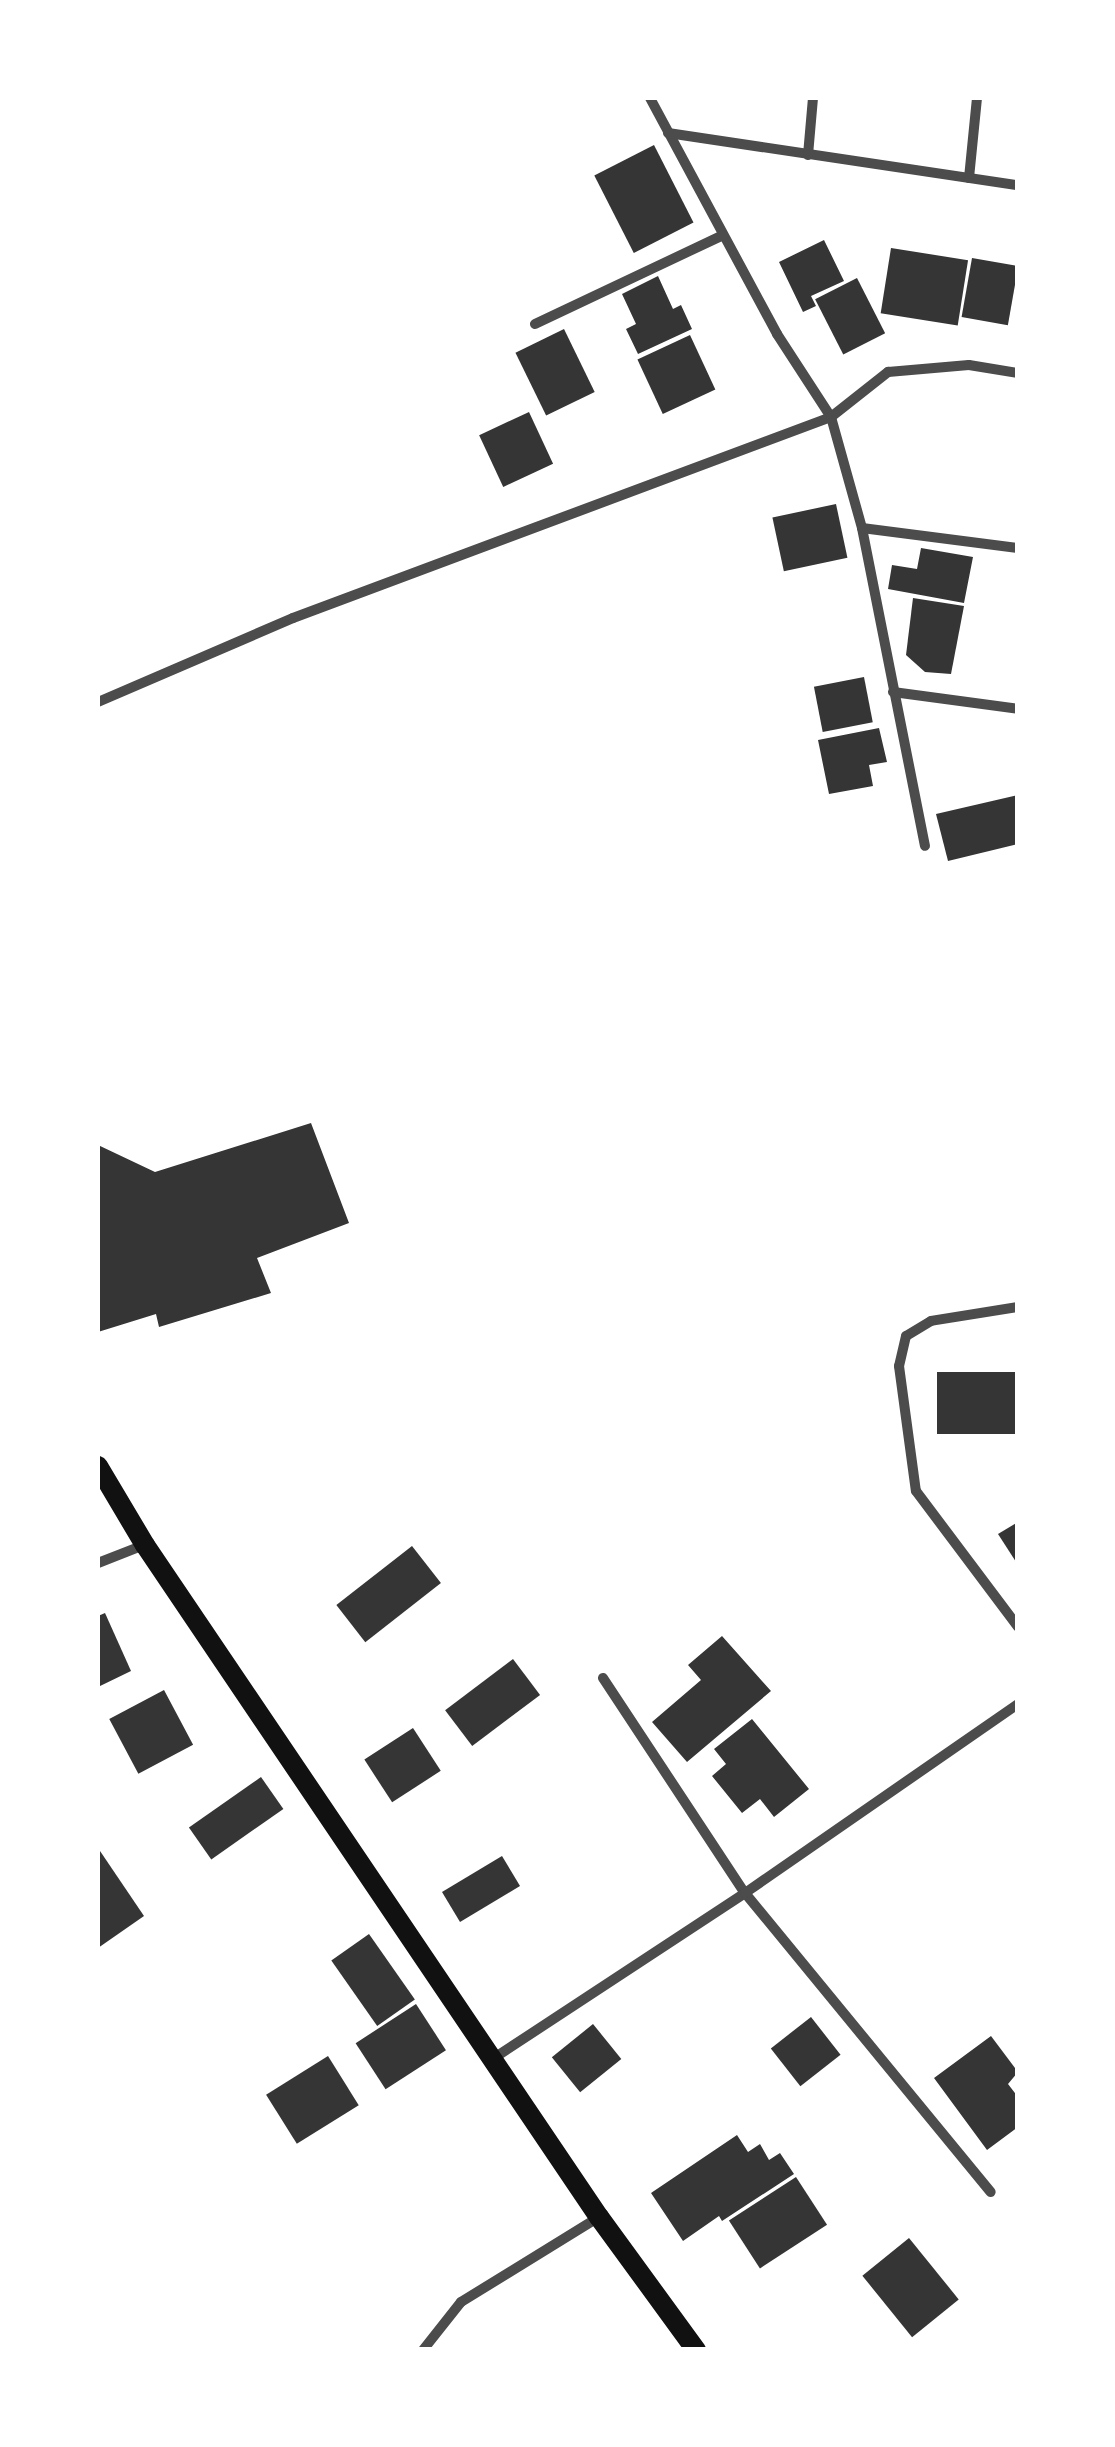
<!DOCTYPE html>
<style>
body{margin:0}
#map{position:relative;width:1115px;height:2447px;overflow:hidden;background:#fff;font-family:"Archivo Narrow",sans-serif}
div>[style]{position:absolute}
.building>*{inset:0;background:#353535;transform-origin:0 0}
.minor>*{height:10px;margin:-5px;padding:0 5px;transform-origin:5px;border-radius:5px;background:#4c4c4c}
.secondary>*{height:20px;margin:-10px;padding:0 10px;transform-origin:10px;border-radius:10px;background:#111}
span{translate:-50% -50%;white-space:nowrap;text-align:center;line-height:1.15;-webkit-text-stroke:9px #fff;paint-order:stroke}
.frame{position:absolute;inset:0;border:100px solid #fff;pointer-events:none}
</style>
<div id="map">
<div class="building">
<div style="left:654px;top:145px;width:87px;height:67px;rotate:63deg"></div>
<div style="clip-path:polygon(824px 240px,844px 281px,811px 296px,816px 306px,803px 312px,779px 262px)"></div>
<div style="left:891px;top:248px;width:78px;height:66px;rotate:9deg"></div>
<div style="left:972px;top:258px;width:47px;height:60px;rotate:10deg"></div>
<div style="clip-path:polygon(658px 276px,673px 309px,681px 305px,692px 329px,638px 354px,626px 329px,636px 324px,622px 294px)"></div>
<div style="left:857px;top:278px;width:62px;height:47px;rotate:63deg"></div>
<div style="left:564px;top:329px;width:70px;height:54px;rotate:64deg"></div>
<div style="left:690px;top:335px;width:60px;height:58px;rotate:65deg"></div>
<div style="left:529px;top:412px;width:57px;height:55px;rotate:65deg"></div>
<div style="left:836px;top:504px;width:55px;height:65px;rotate:78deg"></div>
<div style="clip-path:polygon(921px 548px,973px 557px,964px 603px,888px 589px,892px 565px,917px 569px)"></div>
<div style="clip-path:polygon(913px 598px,964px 606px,951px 674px,925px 672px,906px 655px)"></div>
<div style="left:864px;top:677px;width:46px;height:51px;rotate:79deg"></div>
<div style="clip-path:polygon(879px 728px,887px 762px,869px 765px,873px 786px,829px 794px,818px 740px)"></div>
<div style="clip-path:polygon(1018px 795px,1018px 844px,948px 861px,936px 814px)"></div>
<div style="clip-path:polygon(311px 1123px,349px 1223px,257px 1258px,271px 1293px,159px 1327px,156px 1314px,98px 1332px,98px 1145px,155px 1172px)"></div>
<div style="left:1018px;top:1372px;width:62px;height:81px;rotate:90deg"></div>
<div style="clip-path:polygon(1018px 1522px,1018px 1565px,998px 1534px)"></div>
<div style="left:412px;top:1546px;width:47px;height:96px;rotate:52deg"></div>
<div style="clip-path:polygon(105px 1613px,131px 1671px,98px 1687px,98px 1616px)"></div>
<div style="clip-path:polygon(722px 1636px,771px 1691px,687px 1762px,652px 1722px,701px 1680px,688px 1665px)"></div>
<div style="left:513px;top:1659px;width:45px;height:85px;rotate:53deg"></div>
<div style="left:164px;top:1690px;width:62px;height:62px;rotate:62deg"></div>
<div style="clip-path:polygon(752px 1719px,809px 1789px,774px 1817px,760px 1799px,742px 1813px,712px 1776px,726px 1764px,714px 1749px)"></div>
<div style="left:413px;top:1728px;width:51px;height:58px;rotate:57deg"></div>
<div style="left:261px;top:1777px;width:39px;height:88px;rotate:55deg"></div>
<div style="clip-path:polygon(98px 1848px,144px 1916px,98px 1948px)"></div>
<div style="left:502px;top:1856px;width:35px;height:70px;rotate:59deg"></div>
<div style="left:369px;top:1934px;width:80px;height:46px;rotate:55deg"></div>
<div style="left:416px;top:2004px;width:55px;height:72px;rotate:57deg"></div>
<div style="left:811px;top:2017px;width:48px;height:51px;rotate:52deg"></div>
<div style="left:593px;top:2024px;width:45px;height:53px;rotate:51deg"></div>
<div style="clip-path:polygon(991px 2036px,1018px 2072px,1008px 2084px,1018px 2097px,1018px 2127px,987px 2150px,934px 2078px)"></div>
<div style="left:328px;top:2056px;width:58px;height:73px;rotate:58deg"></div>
<div style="clip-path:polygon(737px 2135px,748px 2152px,760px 2144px,769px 2160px,780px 2153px,794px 2174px,722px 2221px,719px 2216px,683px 2241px,651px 2193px)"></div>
<div style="left:796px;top:2177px;width:57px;height:80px;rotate:57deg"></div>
<div style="left:909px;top:2238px;width:79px;height:60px;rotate:51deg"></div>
</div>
<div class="minor">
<div style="left:650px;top:98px;width:268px;rotate:61.7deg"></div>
<div style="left:777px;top:334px;width:99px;rotate:57deg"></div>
<div style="left:831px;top:417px;width:115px;rotate:74.4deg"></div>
<div style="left:862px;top:528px;width:324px;rotate:78.8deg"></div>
<div style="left:668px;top:133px;width:354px;rotate:8.5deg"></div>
<div style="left:808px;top:155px;width:57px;rotate:-85deg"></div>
<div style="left:969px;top:178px;width:80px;rotate:-84.3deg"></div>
<div style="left:535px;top:324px;width:208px;rotate:-25.3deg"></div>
<div style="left:862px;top:528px;width:157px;rotate:7.3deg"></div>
<div style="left:893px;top:692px;width:126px;rotate:7.7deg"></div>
<div style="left:98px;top:702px;width:212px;rotate:-23.3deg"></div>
<div style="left:293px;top:618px;width:574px;rotate:-20.49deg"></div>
<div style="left:831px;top:417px;width:73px;rotate:-38.3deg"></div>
<div style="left:888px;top:372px;width:81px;rotate:-4.9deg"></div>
<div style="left:969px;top:365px;width:50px;rotate:9.3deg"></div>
<div style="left:1018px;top:1307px;width:88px;rotate:170.9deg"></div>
<div style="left:931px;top:1321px;width:29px;rotate:149deg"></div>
<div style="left:906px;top:1336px;width:31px;rotate:103deg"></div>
<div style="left:899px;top:1366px;width:126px;rotate:82.3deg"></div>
<div style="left:916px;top:1491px;width:170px;rotate:53.1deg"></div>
<div style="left:98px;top:1563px;width:49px;rotate:-21.4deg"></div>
<div style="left:603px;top:1678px;width:258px;rotate:56.6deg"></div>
<div style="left:745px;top:1893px;width:387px;rotate:50.6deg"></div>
<div style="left:494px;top:2058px;width:300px;rotate:-33.3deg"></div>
<div style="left:745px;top:1893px;width:332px;rotate:-34.7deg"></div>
<div style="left:423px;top:2350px;width:61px;rotate:-51.6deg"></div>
<div style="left:461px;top:2302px;width:162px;rotate:-31.6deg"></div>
</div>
<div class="secondary">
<div style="left:98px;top:1466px;width:92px;rotate:59.3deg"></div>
<div style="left:145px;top:1545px;width:811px;rotate:55.96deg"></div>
<div style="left:599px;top:2217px;width:165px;rotate:53.9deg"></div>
</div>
<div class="frame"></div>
</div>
